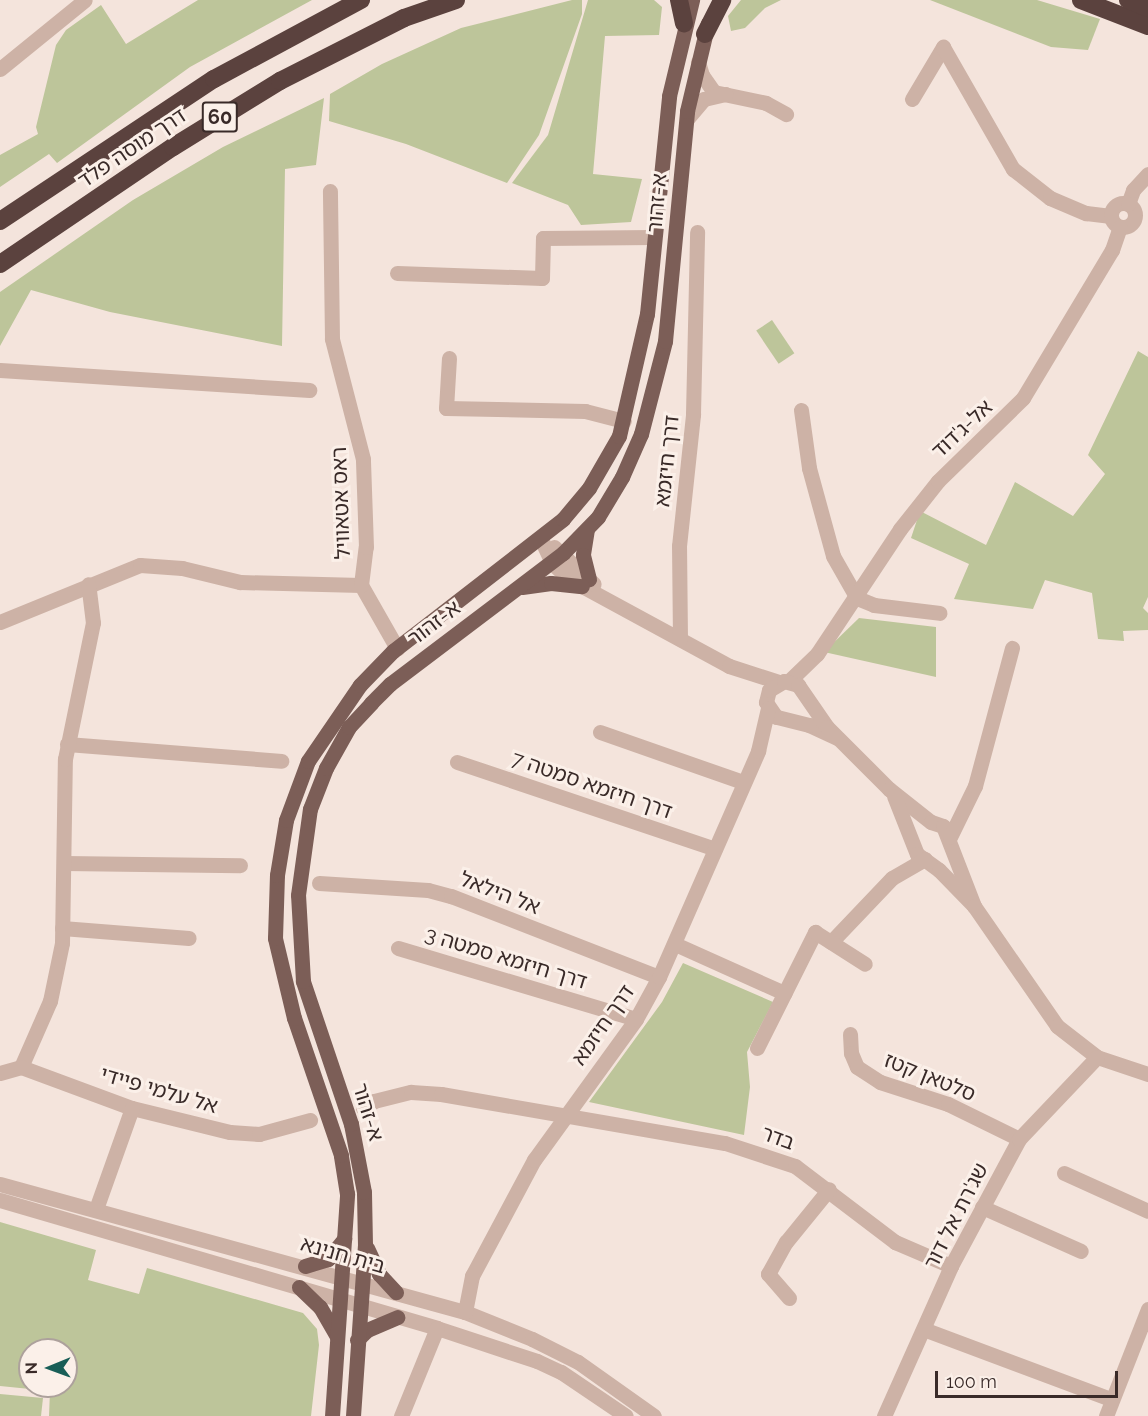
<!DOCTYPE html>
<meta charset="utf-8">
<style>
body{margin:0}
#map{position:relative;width:1148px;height:1416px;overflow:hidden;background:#f4e4dc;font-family:Raleway,"Noto Sans Hebrew",sans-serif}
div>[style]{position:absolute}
.green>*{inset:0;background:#bdc59a;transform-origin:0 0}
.minor>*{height:15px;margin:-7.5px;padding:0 7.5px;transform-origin:7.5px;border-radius:7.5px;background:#cdb2a6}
.minor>.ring{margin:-7.5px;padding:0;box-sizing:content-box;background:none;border:15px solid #cdb2a6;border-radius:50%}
.major>*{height:15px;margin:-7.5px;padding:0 7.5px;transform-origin:7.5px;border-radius:7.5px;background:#7c5e57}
.highway>*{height:18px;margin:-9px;padding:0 9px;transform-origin:9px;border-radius:9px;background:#5b423e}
span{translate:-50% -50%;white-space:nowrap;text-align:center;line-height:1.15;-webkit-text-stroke:6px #fbf0e9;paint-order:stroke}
.shield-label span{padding:2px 4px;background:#fbf0e9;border:2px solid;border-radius:4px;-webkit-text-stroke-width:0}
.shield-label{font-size:20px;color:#392a28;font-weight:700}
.street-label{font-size:21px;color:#392a28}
.north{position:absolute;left:18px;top:1338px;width:60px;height:60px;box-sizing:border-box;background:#fbf0e9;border:2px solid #ada19c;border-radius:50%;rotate:269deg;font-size:16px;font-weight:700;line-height:24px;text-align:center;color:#392a28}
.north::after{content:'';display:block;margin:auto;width:21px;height:27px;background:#195e57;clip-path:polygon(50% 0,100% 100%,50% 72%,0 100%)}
.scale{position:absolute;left:935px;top:1371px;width:183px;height:27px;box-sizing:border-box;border:3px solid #392a28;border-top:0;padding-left:8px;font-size:18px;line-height:21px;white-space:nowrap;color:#392a28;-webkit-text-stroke:4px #fbf0e9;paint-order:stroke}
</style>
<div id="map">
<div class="green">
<div style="clip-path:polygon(198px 0,312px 0,190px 67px,57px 163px,49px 154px,0 187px,0 155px,38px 134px,36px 127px,56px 45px,66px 30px,101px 5px,126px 44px)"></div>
<div style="clip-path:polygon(572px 0,582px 0,582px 14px,539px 135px,507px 183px,406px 144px,329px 121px,330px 94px,382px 64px,461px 28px)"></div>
<div style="clip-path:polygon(588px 0,654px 0,662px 7px,659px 35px,605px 36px,593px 174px,642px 179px,631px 222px,581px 225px,568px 205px,512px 183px,548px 135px)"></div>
<div style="clip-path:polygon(741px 0,781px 0,765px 8px,745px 28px,731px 31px,728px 16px)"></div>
<div style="clip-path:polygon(930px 0,1037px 0,1100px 19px,1088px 50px,1051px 47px)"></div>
<div style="clip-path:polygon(324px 98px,316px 165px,285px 169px,282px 346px,110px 312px,31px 290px,0 346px,0 292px,133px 200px,223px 147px)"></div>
<div style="left:772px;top:320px;width:40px;height:19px;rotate:56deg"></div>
<div style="clip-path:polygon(1138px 351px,1148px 357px,1148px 597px,1143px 608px,1148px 613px,1148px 630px,1123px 631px,1124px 641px,1098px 639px,1092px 593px,1045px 580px,1033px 609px,954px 599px,969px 564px,911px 538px,920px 511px,986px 545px,1015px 482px,1073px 516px,1105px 474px,1088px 455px)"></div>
<div style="clip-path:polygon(859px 618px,936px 627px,936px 677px,824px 652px)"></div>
<div style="clip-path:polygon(683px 963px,773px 1002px,747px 1052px,750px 1087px,744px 1135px,589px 1102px,662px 1002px)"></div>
<div style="clip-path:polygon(evenodd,0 1222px,96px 1250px,88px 1280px,139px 1294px,147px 1268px,303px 1313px,317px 1329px,319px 1345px,311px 1416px,49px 1416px,50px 1391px,0 1386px,0 1222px,30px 1350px,66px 1350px,66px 1386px,30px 1386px,30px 1350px)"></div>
<div style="clip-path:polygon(0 1394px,43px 1398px,41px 1416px,0 1416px)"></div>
</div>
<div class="minor">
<div style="left:698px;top:62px;width:14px;rotate:73deg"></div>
<div style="left:702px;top:75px;width:21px;rotate:55deg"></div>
<div style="left:714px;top:92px;width:53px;rotate:11.9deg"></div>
<div style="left:766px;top:103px;width:23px;rotate:29deg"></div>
<div style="left:0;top:69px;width:109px;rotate:-39.1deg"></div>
<div style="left:912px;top:99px;width:61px;rotate:-59.2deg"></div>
<div style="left:943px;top:47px;width:141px;rotate:60.2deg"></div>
<div style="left:1013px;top:169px;width:47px;rotate:38.1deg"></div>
<div style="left:1050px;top:198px;width:39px;rotate:23deg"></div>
<div style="left:1086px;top:213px;width:25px;rotate:7deg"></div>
<div style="left:687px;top:119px;width:26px;rotate:-50deg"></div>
<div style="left:704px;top:99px;width:22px;rotate:-13deg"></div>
<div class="ring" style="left:1111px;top:203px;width:9px;height:9px"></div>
<div style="left:1128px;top:204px;width:15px;rotate:-70deg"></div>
<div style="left:1133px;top:190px;width:22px;rotate:-47deg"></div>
<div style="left:397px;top:273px;width:145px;rotate:2deg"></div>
<div style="left:542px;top:278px;width:40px;rotate:-88.6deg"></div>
<div style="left:543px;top:238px;width:111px;rotate:-0.5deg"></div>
<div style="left:449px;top:358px;width:50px;rotate:93.4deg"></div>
<div style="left:446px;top:408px;width:139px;rotate:1.2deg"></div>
<div style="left:585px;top:411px;width:40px;rotate:14.4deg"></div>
<div style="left:0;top:370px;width:310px;rotate:3.7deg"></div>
<div style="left:801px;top:410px;width:59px;rotate:82.1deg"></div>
<div style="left:809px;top:468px;width:91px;rotate:74.7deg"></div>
<div style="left:833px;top:556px;width:48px;rotate:60.3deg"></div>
<div style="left:857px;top:598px;width:18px;rotate:22deg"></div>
<div style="left:874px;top:605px;width:66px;rotate:6.9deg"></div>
<div style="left:541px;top:539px;width:26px;rotate:65deg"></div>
<div style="left:552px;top:563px;width:23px;rotate:43deg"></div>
<div style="left:569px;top:579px;width:182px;rotate:28.5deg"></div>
<div style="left:729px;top:666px;width:52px;rotate:17.7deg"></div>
<div style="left:554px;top:547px;width:54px;rotate:42.8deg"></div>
<div style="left:361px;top:585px;width:73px;rotate:60.3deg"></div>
<div style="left:0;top:622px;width:151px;rotate:-22.2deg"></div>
<div style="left:140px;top:565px;width:42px;rotate:4.1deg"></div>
<div style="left:182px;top:568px;width:60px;rotate:13.6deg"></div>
<div style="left:240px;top:582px;width:121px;rotate:1.4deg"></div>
<div style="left:361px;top:585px;width:38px;rotate:-83deg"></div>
<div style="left:366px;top:547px;width:88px;rotate:-92deg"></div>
<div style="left:363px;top:459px;width:124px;rotate:-104.5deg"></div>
<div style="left:332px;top:339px;width:148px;rotate:-90.8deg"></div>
<div style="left:680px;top:639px;width:93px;rotate:-90.6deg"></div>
<div style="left:679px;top:546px;width:133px;rotate:-83.9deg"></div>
<div style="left:693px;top:414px;width:182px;rotate:-88.7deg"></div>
<div style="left:789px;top:681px;width:39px;rotate:-44deg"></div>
<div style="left:817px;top:654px;width:150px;rotate:-56.4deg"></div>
<div style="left:900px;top:529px;width:61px;rotate:-51.6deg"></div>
<div style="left:938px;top:481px;width:119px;rotate:-44.3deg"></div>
<div style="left:1023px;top:398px;width:173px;rotate:-59deg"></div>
<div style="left:1112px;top:250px;width:24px;rotate:-71deg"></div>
<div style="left:600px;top:732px;width:151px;rotate:19.3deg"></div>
<div style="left:837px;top:738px;width:31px;rotate:-155deg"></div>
<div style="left:809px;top:725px;width:34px;rotate:-166deg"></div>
<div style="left:776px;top:717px;width:18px;rotate:-124deg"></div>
<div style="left:766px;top:702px;width:12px;rotate:-76deg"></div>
<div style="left:769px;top:690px;width:17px;rotate:-31deg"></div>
<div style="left:784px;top:681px;width:15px;rotate:16deg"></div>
<div style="left:798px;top:685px;width:51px;rotate:55.4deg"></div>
<div style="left:827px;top:727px;width:88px;rotate:45deg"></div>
<div style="left:889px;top:789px;width:53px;rotate:38.2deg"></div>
<div style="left:931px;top:822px;width:13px;rotate:18deg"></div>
<div style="left:943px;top:826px;width:86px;rotate:68.8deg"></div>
<div style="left:67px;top:744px;width:215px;rotate:4.5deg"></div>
<div style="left:457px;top:762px;width:272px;rotate:18.6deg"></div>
<div style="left:894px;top:796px;width:62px;rotate:68.4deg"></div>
<div style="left:917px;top:854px;width:27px;rotate:36deg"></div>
<div style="left:939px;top:870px;width:50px;rotate:45.8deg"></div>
<div style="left:974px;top:906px;width:146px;rotate:55.3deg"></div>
<div style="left:1057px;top:1026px;width:51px;rotate:37.8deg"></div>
<div style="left:1097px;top:1057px;width:54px;rotate:18.4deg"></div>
<div style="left:950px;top:837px;width:57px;rotate:-63.9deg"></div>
<div style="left:975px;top:786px;width:143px;rotate:-75deg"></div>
<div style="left:64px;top:863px;width:176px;rotate:0.7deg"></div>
<div style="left:319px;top:883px;width:109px;rotate:3.7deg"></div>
<div style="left:428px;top:890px;width:24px;rotate:15deg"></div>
<div style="left:451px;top:896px;width:223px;rotate:21.3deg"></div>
<div style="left:62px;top:928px;width:127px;rotate:4.5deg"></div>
<div style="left:831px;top:942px;width:88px;rotate:-46.4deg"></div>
<div style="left:892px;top:878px;width:38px;rotate:-30deg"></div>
<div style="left:675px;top:944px;width:120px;rotate:24.2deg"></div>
<div style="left:398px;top:948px;width:248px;rotate:16.6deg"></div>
<div style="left:850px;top:1034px;width:19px;rotate:87deg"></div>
<div style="left:851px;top:1053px;width:15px;rotate:67deg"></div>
<div style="left:857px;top:1067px;width:27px;rotate:33deg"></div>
<div style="left:880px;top:1082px;width:71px;rotate:17.9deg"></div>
<div style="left:948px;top:1104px;width:79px;rotate:26.2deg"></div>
<div style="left:757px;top:1048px;width:130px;rotate:-63.4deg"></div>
<div style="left:815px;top:932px;width:59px;rotate:32.6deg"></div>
<div style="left:21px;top:1067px;width:72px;rotate:-66.3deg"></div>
<div style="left:50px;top:1001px;width:59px;rotate:-78.3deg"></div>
<div style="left:62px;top:943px;width:184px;rotate:-89.1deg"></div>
<div style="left:65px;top:759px;width:139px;rotate:-78.4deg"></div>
<div style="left:93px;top:623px;width:39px;rotate:-97deg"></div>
<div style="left:0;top:1073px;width:22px;rotate:-16deg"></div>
<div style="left:21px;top:1067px;width:118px;rotate:20.3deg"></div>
<div style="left:132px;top:1108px;width:101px;rotate:13.8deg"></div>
<div style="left:230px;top:1132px;width:29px;rotate:4deg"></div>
<div style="left:259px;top:1134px;width:53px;rotate:-15.4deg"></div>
<div style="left:363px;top:1108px;width:13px;rotate:-32deg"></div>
<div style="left:374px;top:1101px;width:38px;rotate:-14deg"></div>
<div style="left:411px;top:1092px;width:30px;rotate:4deg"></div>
<div style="left:441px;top:1094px;width:288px;rotate:9.8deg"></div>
<div style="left:725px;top:1143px;width:74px;rotate:18.2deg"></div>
<div style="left:795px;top:1166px;width:126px;rotate:37.2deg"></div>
<div style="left:895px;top:1242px;width:61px;rotate:23.2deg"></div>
<div style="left:1064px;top:1173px;width:92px;rotate:24.3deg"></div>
<div style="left:0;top:1184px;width:482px;rotate:15.4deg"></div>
<div style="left:465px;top:1312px;width:72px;rotate:21.9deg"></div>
<div style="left:532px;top:1339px;width:51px;rotate:26.6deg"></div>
<div style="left:578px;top:1362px;width:93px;rotate:35.4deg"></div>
<div style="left:0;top:1200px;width:455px;rotate:16.3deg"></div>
<div style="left:437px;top:1328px;width:105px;rotate:18.3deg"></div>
<div style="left:537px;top:1361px;width:26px;rotate:25deg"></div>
<div style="left:561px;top:1372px;width:78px;rotate:34.1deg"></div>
<div style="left:982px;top:1207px;width:108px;rotate:24deg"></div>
<div style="left:96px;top:1209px;width:107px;rotate:-70.4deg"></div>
<div style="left:789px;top:1298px;width:32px;rotate:-131deg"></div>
<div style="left:768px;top:1274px;width:37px;rotate:-61deg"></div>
<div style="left:786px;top:1242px;width:68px;rotate:-50.9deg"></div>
<div style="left:465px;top:1312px;width:37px;rotate:-79deg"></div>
<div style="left:472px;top:1276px;width:132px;rotate:-61.9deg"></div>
<div style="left:534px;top:1160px;width:174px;rotate:-54.1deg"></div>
<div style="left:636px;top:1019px;width:48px;rotate:-61.3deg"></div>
<div style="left:659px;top:977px;width:247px;rotate:-66.3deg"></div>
<div style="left:758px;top:751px;width:44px;rotate:-76.9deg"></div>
<div style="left:926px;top:1330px;width:197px;rotate:20.5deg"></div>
<div style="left:401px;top:1416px;width:95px;rotate:-67.8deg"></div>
<div style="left:884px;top:1416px;width:164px;rotate:-65.9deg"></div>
<div style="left:951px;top:1266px;width:144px;rotate:-61.8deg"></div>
<div style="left:1019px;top:1139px;width:113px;rotate:-46.4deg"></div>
<div style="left:1106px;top:1416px;width:115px;rotate:-68.6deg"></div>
</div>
<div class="major">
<div style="left:587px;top:529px;width:26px;rotate:99deg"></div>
<div style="left:583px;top:555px;width:25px;rotate:76deg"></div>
<div style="left:522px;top:587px;width:29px;rotate:-8deg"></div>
<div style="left:551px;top:583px;width:31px;rotate:6deg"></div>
<div style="left:367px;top:1248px;width:29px;rotate:65deg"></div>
<div style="left:379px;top:1274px;width:25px;rotate:47deg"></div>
<div style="left:305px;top:1266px;width:24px;rotate:-17deg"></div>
<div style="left:328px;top:1259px;width:26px;rotate:-51deg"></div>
<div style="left:299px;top:1287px;width:29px;rotate:44deg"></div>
<div style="left:320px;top:1307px;width:34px;rotate:60deg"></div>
<div style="left:357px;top:1340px;width:14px;rotate:-45deg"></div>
<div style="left:367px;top:1330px;width:33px;rotate:-23deg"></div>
<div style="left:332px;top:1416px;width:223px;rotate:-86.1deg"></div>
<div style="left:347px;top:1194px;width:39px;rotate:-99deg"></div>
<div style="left:341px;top:1155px;width:145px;rotate:-108.9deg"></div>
<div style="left:294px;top:1018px;width:82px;rotate:-103.4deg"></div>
<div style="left:275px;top:938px;width:63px;rotate:-88.2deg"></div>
<div style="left:277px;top:875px;width:56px;rotate:-80.7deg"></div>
<div style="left:286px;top:820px;width:63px;rotate:-69.6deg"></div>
<div style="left:308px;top:761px;width:92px;rotate:-55.6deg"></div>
<div style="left:360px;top:685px;width:47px;rotate:-45.9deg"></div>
<div style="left:393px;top:651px;width:215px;rotate:-37.8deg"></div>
<div style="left:563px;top:519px;width:40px;rotate:-50deg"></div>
<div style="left:589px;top:488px;width:60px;rotate:-60deg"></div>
<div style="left:619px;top:436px;width:125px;rotate:-77.1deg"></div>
<div style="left:647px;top:314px;width:219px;rotate:-84.2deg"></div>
<div style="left:669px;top:96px;width:99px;rotate:-76.5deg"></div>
<div style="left:353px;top:1416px;width:171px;rotate:-86deg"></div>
<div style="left:365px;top:1245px;width:53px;rotate:-91.1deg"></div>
<div style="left:364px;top:1192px;width:69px;rotate:-100.8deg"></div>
<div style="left:351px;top:1124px;width:151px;rotate:-108.6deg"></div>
<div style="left:303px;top:981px;width:86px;rotate:-93.3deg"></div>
<div style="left:298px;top:895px;width:87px;rotate:-82.1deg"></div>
<div style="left:310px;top:809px;width:44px;rotate:-68.7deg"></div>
<div style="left:326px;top:768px;width:47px;rotate:-60.7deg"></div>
<div style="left:349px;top:727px;width:33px;rotate:-47deg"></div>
<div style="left:371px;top:703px;width:27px;rotate:-45deg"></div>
<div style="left:390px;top:684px;width:217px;rotate:-37.1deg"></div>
<div style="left:563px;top:553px;width:50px;rotate:-45.8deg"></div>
<div style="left:598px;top:517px;width:47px;rotate:-59deg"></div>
<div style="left:622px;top:477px;width:47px;rotate:-66.2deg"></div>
<div style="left:641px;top:434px;width:96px;rotate:-75.5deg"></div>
<div style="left:665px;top:341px;width:231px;rotate:-84.5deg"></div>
<div style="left:687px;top:111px;width:90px;rotate:-76.6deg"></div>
</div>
<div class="highway">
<div style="left:679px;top:0;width:24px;rotate:78deg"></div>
<div style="left:1081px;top:0;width:72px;rotate:21.2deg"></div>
<div style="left:1128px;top:0;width:22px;rotate:22deg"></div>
<div style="left:705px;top:34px;width:38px;rotate:-63deg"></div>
<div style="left:0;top:221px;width:257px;rotate:-33.6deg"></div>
<div style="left:214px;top:79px;width:167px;rotate:-28.3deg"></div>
<div style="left:0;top:264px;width:209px;rotate:-34.1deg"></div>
<div style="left:173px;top:147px;width:126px;rotate:-31.7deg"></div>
<div style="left:280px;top:81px;width:139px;rotate:-26.9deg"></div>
<div style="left:404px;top:18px;width:55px;rotate:-19.1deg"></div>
</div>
<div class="shield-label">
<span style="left:220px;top:117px">60</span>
</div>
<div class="street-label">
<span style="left:132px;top:148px;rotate:-34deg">דרך מוסה פלד</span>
<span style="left:657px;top:203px;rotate:-85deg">א-זהור</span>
<span style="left:962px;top:429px;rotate:-43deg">אל-ג'דוד</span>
<span style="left:667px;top:461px;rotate:-84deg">דרך חיזמא</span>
<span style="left:341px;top:503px;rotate:-92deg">ראס אטאוויל</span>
<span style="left:434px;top:623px;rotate:-37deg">א-זהור</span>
<span style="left:592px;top:785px;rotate:19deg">דרך חיזמא סמטה 7</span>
<span style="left:500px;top:893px;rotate:21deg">אל הילאל</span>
<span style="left:506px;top:958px;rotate:17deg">דרך חיזמא סמטה 3</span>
<span style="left:603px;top:1025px;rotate:-55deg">דרך חיזמא</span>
<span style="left:930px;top:1077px;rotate:22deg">סלטאן קטז</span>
<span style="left:159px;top:1090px;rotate:16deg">אל עלמי פיידי</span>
<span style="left:368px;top:1112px;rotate:73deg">א-זהור</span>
<span style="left:778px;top:1138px;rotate:20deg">בדר</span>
<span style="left:956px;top:1216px;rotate:-63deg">שג'רת אל דור</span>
<span style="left:343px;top:1255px;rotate:16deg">בית חנינא</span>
</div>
<div class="north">N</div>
<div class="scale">100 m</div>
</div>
